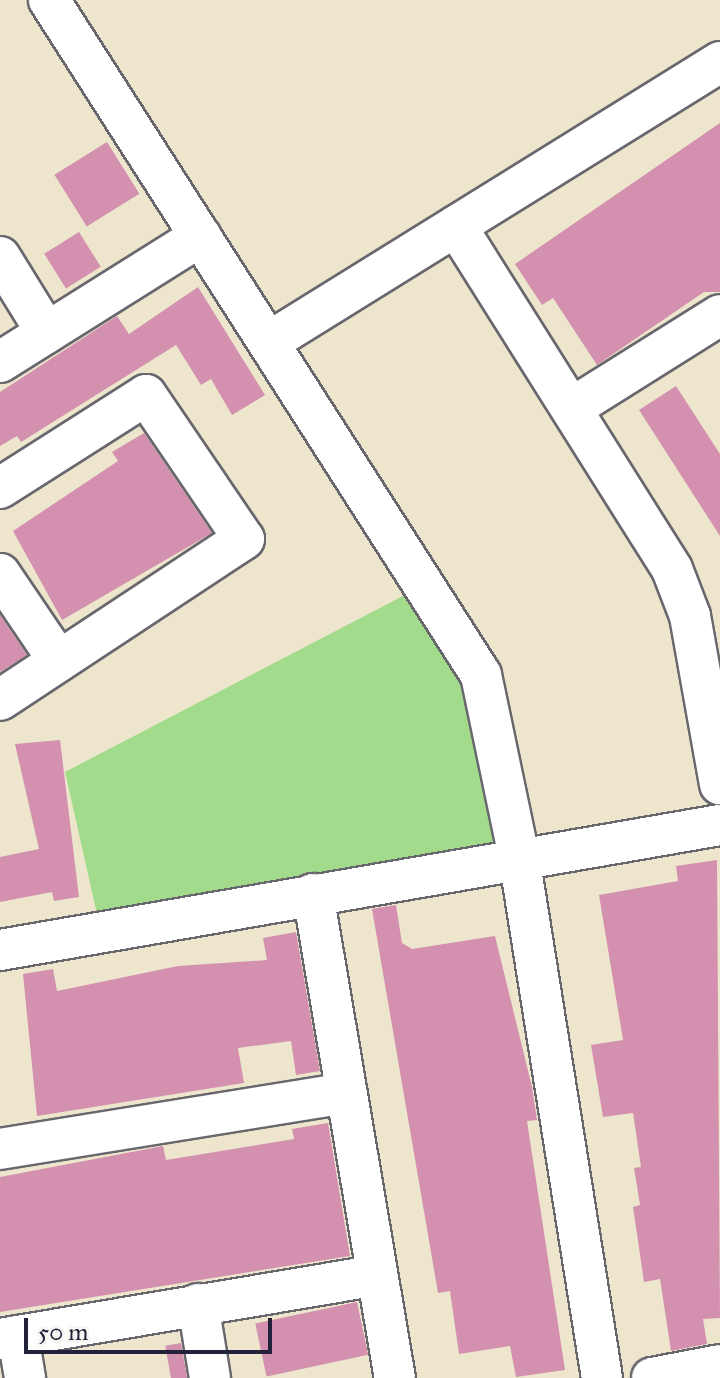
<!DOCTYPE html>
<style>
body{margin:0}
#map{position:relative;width:720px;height:1378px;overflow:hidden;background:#ede6cd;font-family:"IM FELL Great Primer",serif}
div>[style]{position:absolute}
.green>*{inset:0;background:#a3db8c}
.building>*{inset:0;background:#d391af;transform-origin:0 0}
.roads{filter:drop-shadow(2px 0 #69676e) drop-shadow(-2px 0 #69676e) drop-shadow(0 2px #69676e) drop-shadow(0 -2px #69676e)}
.minor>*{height:40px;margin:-20px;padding:0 20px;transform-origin:20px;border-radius:20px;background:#fff}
span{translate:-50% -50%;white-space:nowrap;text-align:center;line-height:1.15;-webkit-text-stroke:7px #f6f6f2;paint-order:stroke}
.scale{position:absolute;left:24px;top:1318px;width:248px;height:36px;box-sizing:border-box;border:4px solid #22223b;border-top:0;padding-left:10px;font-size:24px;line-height:28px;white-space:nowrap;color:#22223b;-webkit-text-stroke:6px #f6f6f2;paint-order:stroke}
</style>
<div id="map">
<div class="green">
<div style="clip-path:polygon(424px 585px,481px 675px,519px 857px,101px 932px,65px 772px)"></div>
</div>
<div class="building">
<div style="clip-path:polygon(720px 123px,720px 292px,704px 292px,597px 365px,553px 298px,542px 305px,515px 264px)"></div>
<div style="left:107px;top:142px;width:61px;height:62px;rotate:58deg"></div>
<div style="left:79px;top:232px;width:41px;height:41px;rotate:58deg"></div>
<div style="clip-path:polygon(198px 287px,265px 395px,232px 415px,211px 379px,201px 385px,176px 345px,21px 442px,17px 436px,0 446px,0 392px,117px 316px,129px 334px)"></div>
<div style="clip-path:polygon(676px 386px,720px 454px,720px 536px,639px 410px)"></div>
<div style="clip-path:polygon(144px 433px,212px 533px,62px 620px,13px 531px,118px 461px,112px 452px)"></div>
<div style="clip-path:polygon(0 615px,27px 655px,0 672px)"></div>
<div style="clip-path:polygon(60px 740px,79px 897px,54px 901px,52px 892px,0 902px,0 857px,39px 849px,15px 744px)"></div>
<div style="clip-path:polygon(717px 860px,720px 1318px,703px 1319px,707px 1344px,671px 1351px,660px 1279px,644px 1282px,633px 1207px,640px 1205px,634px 1168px,641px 1167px,633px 1113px,603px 1117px,591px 1045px,623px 1040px,599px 895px,678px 881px,676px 866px)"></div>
<div style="clip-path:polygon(396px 905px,402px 943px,412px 949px,495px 936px,532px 1087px,537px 1120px,527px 1121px,565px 1370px,516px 1377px,510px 1346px,459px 1354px,450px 1291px,438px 1293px,372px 909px)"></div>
<div style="clip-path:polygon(296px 932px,320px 1071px,296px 1075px,291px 1041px,238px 1048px,244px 1083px,37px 1116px,23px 974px,53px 969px,57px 991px,178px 966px,267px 960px,263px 938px)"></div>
<div style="clip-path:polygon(328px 1123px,350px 1256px,0 1312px,0 1177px,163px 1146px,166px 1160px,294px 1139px,292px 1129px)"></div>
<div style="left:357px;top:1302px;width:54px;height:104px;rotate:78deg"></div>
<div style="left:181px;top:1343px;width:36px;height:16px;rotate:80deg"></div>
</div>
<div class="roads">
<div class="minor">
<div style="left:49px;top:0;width:801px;rotate:57.38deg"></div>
<div style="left:481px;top:675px;width:186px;rotate:78.2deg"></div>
<div style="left:519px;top:857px;width:528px;rotate:80.95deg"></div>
<div style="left:456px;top:226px;width:405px;rotate:57.8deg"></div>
<div style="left:672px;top:569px;width:50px;rotate:69deg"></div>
<div style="left:690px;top:616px;width:171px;rotate:79.9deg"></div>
<div style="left:0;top:257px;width:89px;rotate:58.3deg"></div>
<div style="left:269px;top:342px;width:531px;rotate:-31.83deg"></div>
<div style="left:0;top:362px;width:237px;rotate:-32.1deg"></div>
<div style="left:575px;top:406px;width:171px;rotate:-32.1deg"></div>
<div style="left:0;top:488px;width:173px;rotate:-32.5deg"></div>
<div style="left:146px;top:395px;width:174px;rotate:55.8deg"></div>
<div style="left:244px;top:539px;width:292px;rotate:146.6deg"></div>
<div style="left:0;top:574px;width:105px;rotate:55.9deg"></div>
<div style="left:313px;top:894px;width:491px;rotate:80.4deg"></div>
<div style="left:0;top:950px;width:731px;rotate:-9.85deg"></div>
<div style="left:0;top:1149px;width:351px;rotate:-9.2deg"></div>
<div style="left:198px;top:1304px;width:75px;rotate:80.8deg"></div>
<div style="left:18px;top:1336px;width:43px;rotate:80.5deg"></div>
<div style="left:0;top:1339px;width:382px;rotate:-9.6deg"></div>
<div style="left:652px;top:1378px;width:69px;rotate:-10.8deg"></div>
</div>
</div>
<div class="scale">50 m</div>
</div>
